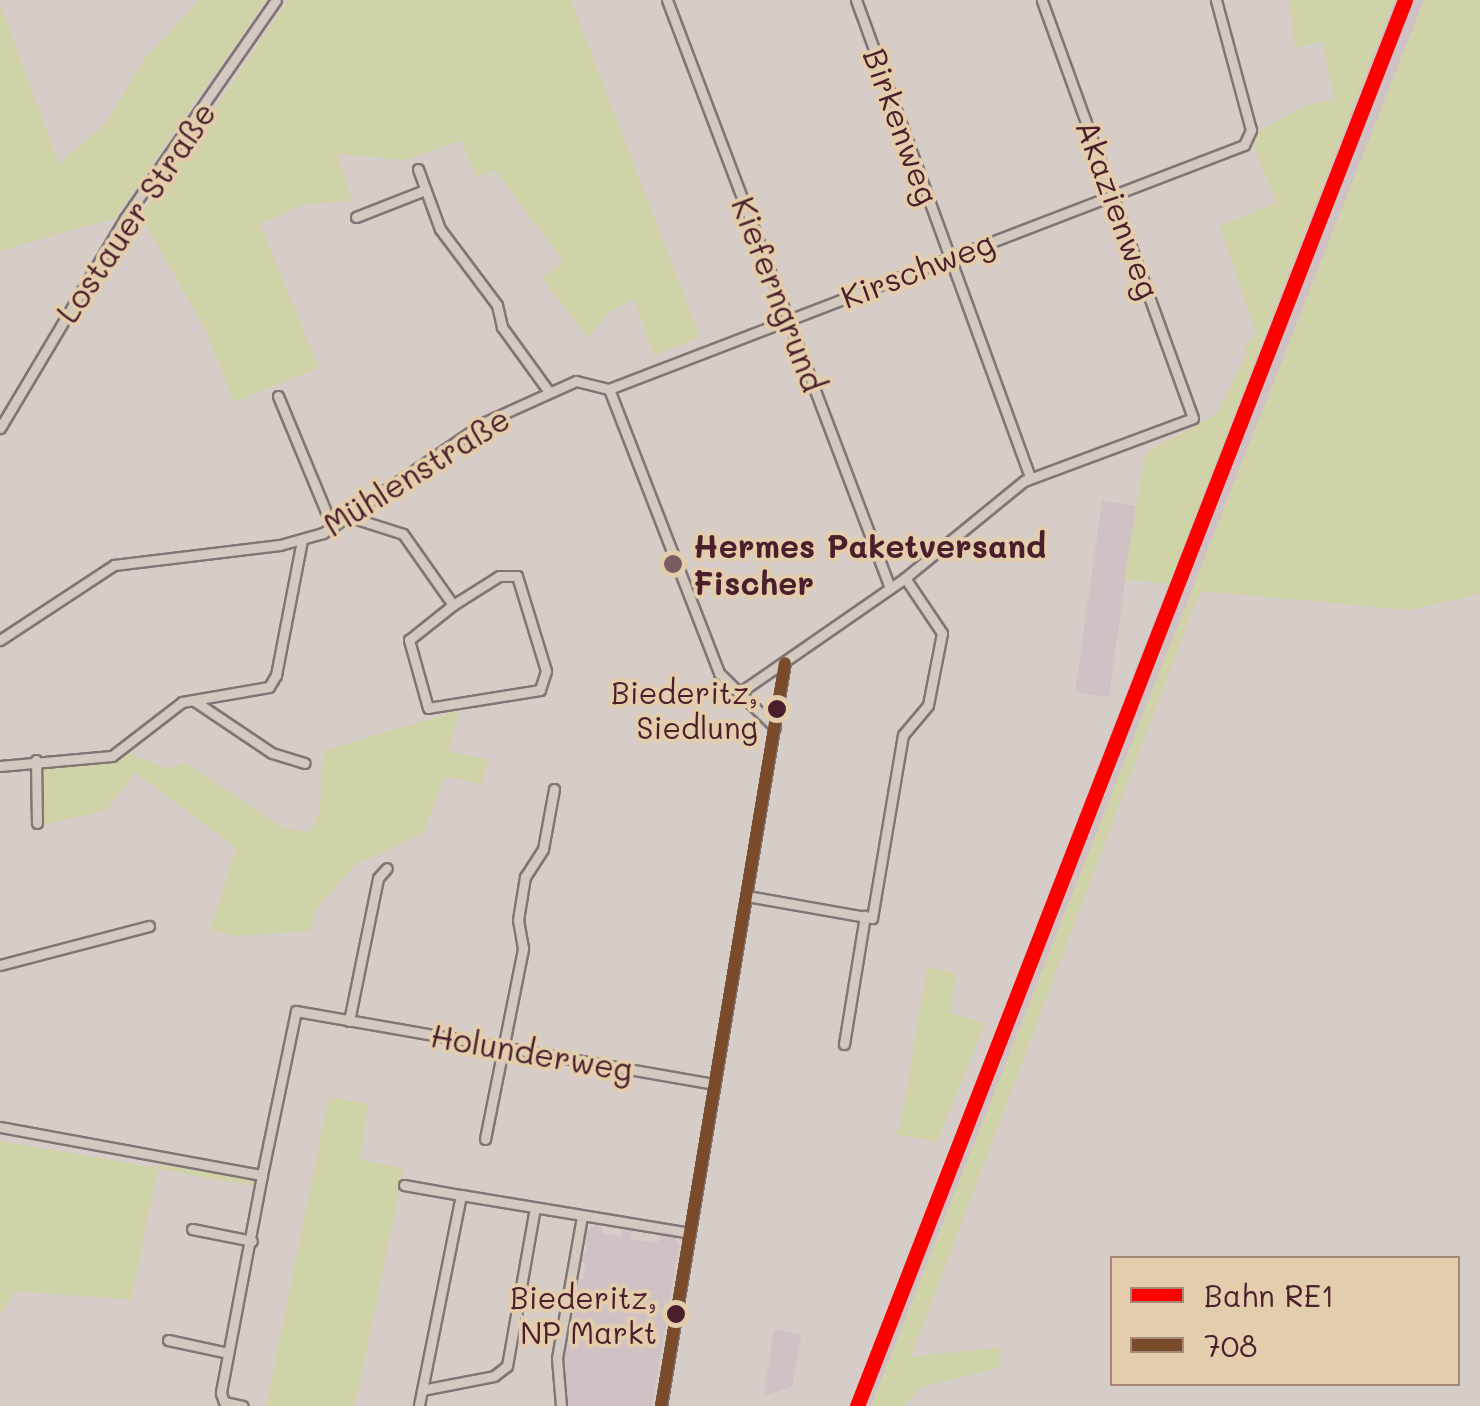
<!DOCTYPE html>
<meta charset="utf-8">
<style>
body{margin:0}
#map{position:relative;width:1480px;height:1406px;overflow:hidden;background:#d6cdc9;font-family:Mali,sans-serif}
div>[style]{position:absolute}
.built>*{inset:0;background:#cfc1c4;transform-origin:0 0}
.green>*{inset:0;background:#cfd3a7}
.roads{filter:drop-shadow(2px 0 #817575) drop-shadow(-2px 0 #817575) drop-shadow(0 2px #817575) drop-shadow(0 -2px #817575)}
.minor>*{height:9px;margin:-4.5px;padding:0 4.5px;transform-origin:4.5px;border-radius:4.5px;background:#d2cac0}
.bus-1>*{height:12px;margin:-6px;padding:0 6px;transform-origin:6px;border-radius:6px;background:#7a4b2a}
.rail-1>*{height:15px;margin:-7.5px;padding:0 7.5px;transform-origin:7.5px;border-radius:7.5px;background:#f00}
.dots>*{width:28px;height:28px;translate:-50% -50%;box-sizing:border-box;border:5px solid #e3cdac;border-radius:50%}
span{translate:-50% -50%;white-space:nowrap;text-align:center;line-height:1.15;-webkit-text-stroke:8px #e3cdac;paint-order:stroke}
.bus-label{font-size:30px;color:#4a1f2b}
.right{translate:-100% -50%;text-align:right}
.street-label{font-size:32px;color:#4a1f2b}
.poi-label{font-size:32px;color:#4a1f2b;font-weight:700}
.left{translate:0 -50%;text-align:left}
.legend{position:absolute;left:1110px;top:1256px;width:350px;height:130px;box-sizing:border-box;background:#e3cdac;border:2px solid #a68778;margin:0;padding:12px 18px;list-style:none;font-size:30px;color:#4a1f2b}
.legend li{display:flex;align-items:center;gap:20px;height:50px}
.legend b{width:50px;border:2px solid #a68778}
</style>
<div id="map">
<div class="built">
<div style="clip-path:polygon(1395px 0,1424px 0,871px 1406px,850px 1406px)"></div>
<div style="left:1102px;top:501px;width:34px;height:193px;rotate:8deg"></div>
<div style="clip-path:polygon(600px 1224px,603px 1233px,620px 1237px,623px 1228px,632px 1229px,631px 1239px,657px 1243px,660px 1234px,675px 1237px,679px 1247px,652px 1406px,565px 1406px,562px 1368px,575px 1280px,583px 1279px,586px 1263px,579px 1261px,580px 1253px,587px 1254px,586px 1231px)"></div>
<div style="clip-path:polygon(774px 1329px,801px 1335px,800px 1344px,792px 1387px,764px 1395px)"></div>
</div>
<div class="green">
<div style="clip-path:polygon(200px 0,266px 0,115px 218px,0 251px,0 4px,59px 164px,106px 123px,144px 59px)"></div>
<div style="clip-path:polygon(288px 0,571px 0,700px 337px,654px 356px,634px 299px,610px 311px,588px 338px,542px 278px,563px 261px,495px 170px,476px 177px,461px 140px,407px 160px,337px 154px,352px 201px,302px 205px,260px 224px,319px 368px,234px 402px,206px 331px,141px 216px)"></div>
<div style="clip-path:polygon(1289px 0,1395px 0,1169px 584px,1124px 579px,1146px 452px,1217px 414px,1247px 353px,1244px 344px,1257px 336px,1220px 226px,1277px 203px,1254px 148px,1257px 132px,1307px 105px,1335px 99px,1322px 41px,1295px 48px)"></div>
<div style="clip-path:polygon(1424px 0,1480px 0,1480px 594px,1409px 610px,1200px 591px,911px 1357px,1001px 1347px,999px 1368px,922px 1387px,903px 1406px,871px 1406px)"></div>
<div style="clip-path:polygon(459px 710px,449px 752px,488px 759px,482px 784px,445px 777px,423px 834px,356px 864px,315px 910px,311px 931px,239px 936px,210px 931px,236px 848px,135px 772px,106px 811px,41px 825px,42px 767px,114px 760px,124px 751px,167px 769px,186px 763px,284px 828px,310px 832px,320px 810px,323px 751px)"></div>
<div style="clip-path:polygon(927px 967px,956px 973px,950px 1013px,985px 1023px,937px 1142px,892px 1134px,900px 1129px)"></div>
<div style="clip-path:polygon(329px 1097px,368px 1104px,360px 1160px,404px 1168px,355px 1406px,266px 1406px)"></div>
<div style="clip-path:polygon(0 1141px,158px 1168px,160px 1160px,258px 1179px,259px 1187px,158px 1169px,131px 1300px,15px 1291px,0 1316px)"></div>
</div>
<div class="roads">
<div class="minor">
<div style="left:667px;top:0;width:629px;rotate:69.23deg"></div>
<div style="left:856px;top:0;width:508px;rotate:69.96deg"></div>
<div style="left:418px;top:169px;width:64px;rotate:69.9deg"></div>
<div style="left:440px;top:229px;width:95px;rotate:53.1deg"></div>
<div style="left:497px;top:305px;width:23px;rotate:77deg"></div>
<div style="left:502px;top:327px;width:80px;rotate:54.1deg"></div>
<div style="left:356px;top:217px;width:74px;rotate:-21.4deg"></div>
<div style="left:609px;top:389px;width:680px;rotate:-21.02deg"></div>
<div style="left:1244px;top:145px;width:17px;rotate:-65deg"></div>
<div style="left:1251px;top:130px;width:135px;rotate:-105.1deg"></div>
<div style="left:609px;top:389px;width:305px;rotate:68.8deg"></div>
<div style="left:719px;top:673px;width:78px;rotate:44deg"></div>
<div style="left:278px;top:396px;width:144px;rotate:67.5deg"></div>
<div style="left:0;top:428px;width:244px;rotate:-59.2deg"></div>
<div style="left:125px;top:218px;width:265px;rotate:-55.3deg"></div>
<div style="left:353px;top:518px;width:52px;rotate:17.7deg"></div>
<div style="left:403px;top:534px;width:87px;rotate:54.8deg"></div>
<div style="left:453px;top:605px;width:54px;rotate:-32.2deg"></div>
<div style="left:499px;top:576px;width:18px"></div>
<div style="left:517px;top:576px;width:99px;rotate:73deg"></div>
<div style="left:546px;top:671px;width:20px;rotate:108deg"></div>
<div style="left:540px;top:690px;width:113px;rotate:170.9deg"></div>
<div style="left:428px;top:708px;width:71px;rotate:-105.6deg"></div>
<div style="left:409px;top:640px;width:56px;rotate:-38.5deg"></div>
<div style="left:0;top:640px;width:136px;rotate:-33.3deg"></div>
<div style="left:114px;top:565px;width:167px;rotate:-6.9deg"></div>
<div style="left:280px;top:545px;width:45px;rotate:-15.6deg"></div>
<div style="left:323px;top:533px;width:196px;rotate:-34.4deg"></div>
<div style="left:485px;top:422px;width:100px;rotate:-24.3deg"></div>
<div style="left:576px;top:381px;width:34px;rotate:14deg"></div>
<div style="left:739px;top:693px;width:202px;rotate:-34.7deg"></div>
<div style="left:905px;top:578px;width:154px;rotate:-39.2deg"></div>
<div style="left:1024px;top:481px;width:180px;rotate:-20.4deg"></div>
<div style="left:1193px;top:418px;width:444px;rotate:-109.9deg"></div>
<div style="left:193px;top:700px;width:95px;rotate:33.9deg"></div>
<div style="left:272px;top:753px;width:34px;rotate:17deg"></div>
<div style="left:36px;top:760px;width:63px;rotate:89.1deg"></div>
<div style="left:0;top:766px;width:112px;rotate:-5.1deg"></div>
<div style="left:112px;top:756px;width:88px;rotate:-37.6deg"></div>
<div style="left:182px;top:702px;width:88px;rotate:-9.8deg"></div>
<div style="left:269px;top:687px;width:14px;rotate:-60deg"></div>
<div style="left:276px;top:675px;width:137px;rotate:-79.1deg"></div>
<div style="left:747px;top:896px;width:127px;rotate:10deg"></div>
<div style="left:872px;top:918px;width:186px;rotate:-80.4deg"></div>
<div style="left:903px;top:735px;width:39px;rotate:-50deg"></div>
<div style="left:928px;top:705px;width:73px;rotate:-79deg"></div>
<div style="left:942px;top:633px;width:66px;rotate:-123.9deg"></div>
<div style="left:0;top:965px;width:154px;rotate:-14.7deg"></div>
<div style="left:349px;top:1021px;width:146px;rotate:-78.5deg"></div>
<div style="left:378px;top:878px;width:13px;rotate:-48deg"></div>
<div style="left:844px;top:1044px;width:130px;rotate:-80.7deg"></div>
<div style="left:0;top:1127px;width:266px;rotate:10.4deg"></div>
<div style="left:262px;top:1175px;width:222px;rotate:100.7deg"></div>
<div style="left:221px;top:1393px;width:9px;rotate:72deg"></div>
<div style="left:224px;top:1402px;width:19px;rotate:12deg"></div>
<div style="left:485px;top:1139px;width:195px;rotate:-78.7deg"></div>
<div style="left:523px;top:948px;width:28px;rotate:-100deg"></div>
<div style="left:518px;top:920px;width:44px;rotate:-80.8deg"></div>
<div style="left:525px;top:877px;width:33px;rotate:-57deg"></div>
<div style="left:543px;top:849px;width:61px;rotate:-79.6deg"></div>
<div style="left:262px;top:1175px;width:167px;rotate:-78.3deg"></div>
<div style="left:296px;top:1011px;width:425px;rotate:9.9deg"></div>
<div style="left:404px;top:1185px;width:58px;rotate:10deg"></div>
<div style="left:461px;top:1195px;width:215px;rotate:101.3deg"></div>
<div style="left:461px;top:1195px;width:232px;rotate:9.4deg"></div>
<div style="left:192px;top:1229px;width:61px;rotate:11.3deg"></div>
<div style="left:168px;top:1340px;width:61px;rotate:12.2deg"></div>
<div style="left:422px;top:1390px;width:73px;rotate:-11deg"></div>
<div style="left:494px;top:1376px;width:16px;rotate:-38deg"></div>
<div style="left:507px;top:1366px;width:160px;rotate:-80deg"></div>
<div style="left:561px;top:1406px;width:48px;rotate:-94.8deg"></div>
<div style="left:557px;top:1358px;width:144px;rotate:-80deg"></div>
<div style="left:661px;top:1406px;width:753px;rotate:-80.53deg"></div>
</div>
</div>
<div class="bus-1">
<div style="left:661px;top:1406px;width:753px;rotate:-80.53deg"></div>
</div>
<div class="rail-1">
<div style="left:857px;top:1406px;width:1509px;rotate:-68.71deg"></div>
</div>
<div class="dots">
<div style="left:673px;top:564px;background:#7b5c62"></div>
<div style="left:777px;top:709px;background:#4a1f2b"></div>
<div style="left:676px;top:1314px;background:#4a1f2b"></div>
</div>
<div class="bus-label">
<span class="right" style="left:758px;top:709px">Biederitz,<br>Siedlung</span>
<span class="right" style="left:657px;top:1314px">Biederitz,<br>NP Markt</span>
</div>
<div class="street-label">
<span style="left:902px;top:126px;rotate:70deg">Birkenweg</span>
<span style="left:1119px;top:209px;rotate:70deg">Akazienweg</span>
<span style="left:135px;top:212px;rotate:-56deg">Lostauer Straße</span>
<span style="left:917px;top:269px;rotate:-21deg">Kirschweg</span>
<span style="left:779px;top:294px;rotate:69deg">Kieferngrund</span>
<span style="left:416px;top:471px;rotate:-32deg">Mühlenstraße</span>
<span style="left:532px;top:1052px;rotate:10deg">Holunderweg</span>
</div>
<div class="poi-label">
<span class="left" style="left:693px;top:564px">Hermes Paketversand<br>Fischer</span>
</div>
<ul class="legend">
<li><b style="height:12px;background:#f00"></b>Bahn RE1</li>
<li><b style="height:12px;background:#7a4b2a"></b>708</li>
</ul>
</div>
